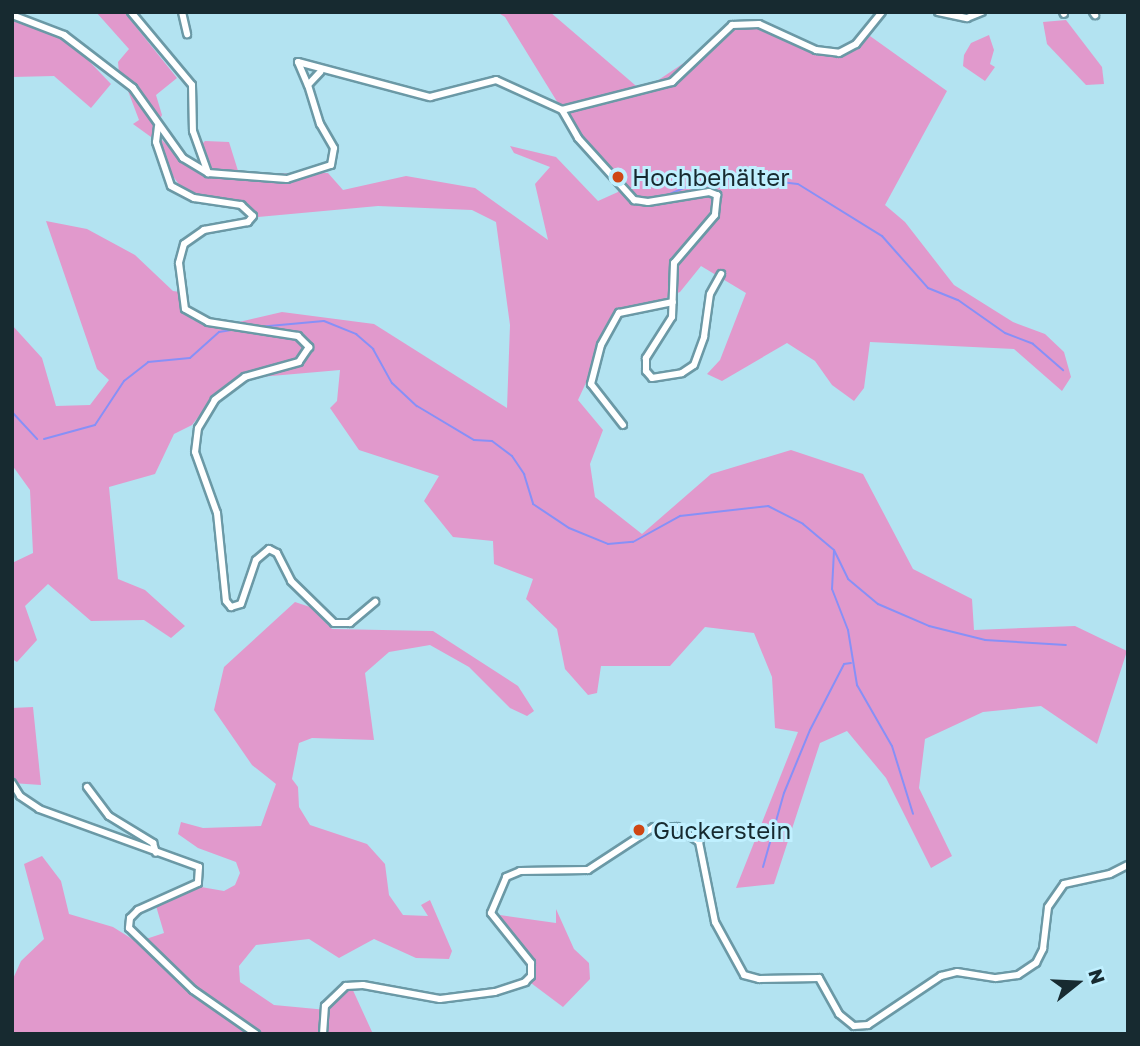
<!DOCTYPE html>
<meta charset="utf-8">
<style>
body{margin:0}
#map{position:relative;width:1140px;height:1046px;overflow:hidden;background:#b3e3f1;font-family:"Golos Text",sans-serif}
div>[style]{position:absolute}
.green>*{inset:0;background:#e199cc}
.stream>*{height:2px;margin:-1px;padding:0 1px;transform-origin:1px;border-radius:1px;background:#8790f7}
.roads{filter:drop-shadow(2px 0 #6b99a6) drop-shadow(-2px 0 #6b99a6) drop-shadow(0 2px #6b99a6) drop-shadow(0 -2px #6b99a6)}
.street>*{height:6px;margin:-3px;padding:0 3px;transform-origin:3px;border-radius:3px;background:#fff}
.dots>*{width:19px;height:19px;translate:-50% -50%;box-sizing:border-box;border:4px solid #c0f0ff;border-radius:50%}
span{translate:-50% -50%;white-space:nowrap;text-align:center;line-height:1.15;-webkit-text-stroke:6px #c0f0ff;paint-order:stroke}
.poi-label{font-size:24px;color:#172a30}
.left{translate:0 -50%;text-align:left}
.frame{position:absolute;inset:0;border:14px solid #172a30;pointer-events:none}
.north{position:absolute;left:1042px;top:948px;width:70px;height:70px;-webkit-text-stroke:5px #c0f0ff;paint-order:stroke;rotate:72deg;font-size:19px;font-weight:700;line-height:28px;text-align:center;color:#172a30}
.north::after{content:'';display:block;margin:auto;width:24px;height:32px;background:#172a30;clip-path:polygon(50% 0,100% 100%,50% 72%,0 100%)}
</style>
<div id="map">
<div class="green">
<div style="clip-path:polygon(96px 12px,124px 12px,177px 78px,156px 95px,162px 115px,151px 137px,133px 124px,139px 120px,128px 91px,120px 84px,118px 62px,129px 49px)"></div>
<div style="clip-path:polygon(497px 12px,550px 12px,642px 91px,739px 26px,762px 25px,811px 52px,835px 56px,870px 36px,947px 91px,885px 205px,905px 222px,954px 285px,1013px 322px,1045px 334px,1064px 352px,1071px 377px,1062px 391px,1014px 349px,870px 342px,864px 388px,854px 401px,832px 385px,815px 361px,787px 343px,722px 381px,707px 374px,720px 360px,746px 293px,701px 266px,680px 292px,616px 318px,578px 400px,603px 430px,590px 464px,595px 497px,642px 534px,711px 474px,791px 450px,863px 474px,913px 569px,972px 599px,974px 630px,1075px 626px,1127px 651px,1097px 744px,1041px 706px,983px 712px,925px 739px,919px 788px,952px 856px,931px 868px,886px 778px,847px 731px,820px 743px,774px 884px,736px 888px,798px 732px,775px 728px,772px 677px,754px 633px,705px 627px,670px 666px,601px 666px,597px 693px,588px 695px,565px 669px,557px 629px,526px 599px,533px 579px,494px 564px,493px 541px,453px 537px,424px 501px,439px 476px,359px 450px,330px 408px,337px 401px,340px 370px,238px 379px,213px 398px,192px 425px,174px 434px,155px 474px,109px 487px,118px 579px,145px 590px,185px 626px,171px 638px,144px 620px,91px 621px,48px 584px,25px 606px,37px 640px,17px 662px,12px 659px,12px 563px,33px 553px,30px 490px,12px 465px,12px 325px,42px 358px,56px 406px,90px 405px,109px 380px,97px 369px,46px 221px,87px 229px,135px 255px,173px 291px,180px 292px,183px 311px,193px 320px,222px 326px,282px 312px,374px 324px,507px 408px,510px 325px,496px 222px,472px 210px,378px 206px,258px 217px,248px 204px,200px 197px,180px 186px,165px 165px,159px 137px,186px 164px,208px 176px,210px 163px,200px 146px,205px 141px,229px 142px,239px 174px,328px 173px,343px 190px,406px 176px,475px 188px,548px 240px,535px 184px,550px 167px,514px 153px,510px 146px,556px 157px,598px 201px,618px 192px,622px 177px,618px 171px,612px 176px,561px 108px,505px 17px)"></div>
<div style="clip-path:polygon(12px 14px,62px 33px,111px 84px,91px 108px,54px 76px,12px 77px)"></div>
<div style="clip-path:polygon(1066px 20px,1102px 67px,1104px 84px,1086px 85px,1047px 44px,1043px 22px)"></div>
<div style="clip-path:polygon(989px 35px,994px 50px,990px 64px,995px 67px,985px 81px,963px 66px,964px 55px,971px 43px)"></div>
<div style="clip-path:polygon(295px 602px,310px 607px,332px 629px,433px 631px,518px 686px,534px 711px,527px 716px,510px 708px,469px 667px,430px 645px,389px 652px,365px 673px,374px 740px,312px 738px,299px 743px,292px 779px,298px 787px,299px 807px,310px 825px,367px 844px,385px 864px,389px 895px,403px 915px,428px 916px,421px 905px,430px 900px,452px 951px,449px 959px,416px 958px,374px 939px,339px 958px,309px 939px,256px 945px,239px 966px,240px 982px,274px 1005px,327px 1010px,351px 986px,373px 1034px,12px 1034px,12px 981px,21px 961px,44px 939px,24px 864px,42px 856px,61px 881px,69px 914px,113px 927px,137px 942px,164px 933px,156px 906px,201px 887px,224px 891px,235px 885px,240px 873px,236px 862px,198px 848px,178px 834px,181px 822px,203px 828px,261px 826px,276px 784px,252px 765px,214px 710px,224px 667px)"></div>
<div style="clip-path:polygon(33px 707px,41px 785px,12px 783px,12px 708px)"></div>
<div style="clip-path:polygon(556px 909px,574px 949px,589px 963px,590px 979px,563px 1007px,531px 983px,535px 968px,529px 954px,493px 914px,556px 923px)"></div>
</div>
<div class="stream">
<div style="left:665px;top:196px;width:28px;rotate:-23deg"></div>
<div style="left:691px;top:185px;width:50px;rotate:-9.3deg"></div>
<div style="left:740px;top:177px;width:58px;rotate:6.9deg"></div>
<div style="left:798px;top:184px;width:99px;rotate:31.8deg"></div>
<div style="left:882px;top:236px;width:69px;rotate:48.5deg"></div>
<div style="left:928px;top:288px;width:32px;rotate:22deg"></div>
<div style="left:958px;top:300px;width:57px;rotate:35.1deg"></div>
<div style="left:1005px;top:333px;width:30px;rotate:21deg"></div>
<div style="left:1033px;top:344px;width:40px;rotate:41deg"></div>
<div style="left:258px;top:327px;width:66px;rotate:-5.2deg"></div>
<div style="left:324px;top:321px;width:35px;rotate:22deg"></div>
<div style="left:356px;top:334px;width:23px;rotate:41deg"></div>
<div style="left:373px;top:349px;width:39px;rotate:61deg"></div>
<div style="left:392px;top:383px;width:34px;rotate:43deg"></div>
<div style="left:417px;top:406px;width:66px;rotate:30.8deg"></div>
<div style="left:474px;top:440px;width:18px;rotate:3deg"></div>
<div style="left:492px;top:441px;width:25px;rotate:37deg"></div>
<div style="left:512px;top:456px;width:22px;rotate:56deg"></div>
<div style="left:524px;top:474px;width:31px;rotate:73deg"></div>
<div style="left:533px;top:504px;width:43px;rotate:33.7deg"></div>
<div style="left:569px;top:528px;width:42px;rotate:22.3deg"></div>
<div style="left:608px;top:544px;width:25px;rotate:-5deg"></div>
<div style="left:633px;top:542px;width:54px;rotate:-29deg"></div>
<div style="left:680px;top:516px;width:89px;rotate:-6.5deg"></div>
<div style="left:768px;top:506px;width:39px;rotate:27deg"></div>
<div style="left:803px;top:524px;width:40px;rotate:40deg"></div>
<div style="left:834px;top:550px;width:32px;rotate:64deg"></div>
<div style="left:848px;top:579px;width:39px;rotate:40deg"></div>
<div style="left:878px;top:604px;width:56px;rotate:23.3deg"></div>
<div style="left:929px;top:626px;width:58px;rotate:14deg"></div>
<div style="left:985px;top:640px;width:81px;rotate:3.5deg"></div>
<div style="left:12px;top:412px;width:37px;rotate:47deg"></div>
<div style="left:44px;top:439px;width:53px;rotate:-15.4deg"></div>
<div style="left:95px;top:425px;width:53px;rotate:-56.6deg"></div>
<div style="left:124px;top:381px;width:31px;rotate:-38deg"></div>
<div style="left:148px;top:362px;width:42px;rotate:-5.4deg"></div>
<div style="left:190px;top:358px;width:39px;rotate:-42deg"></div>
<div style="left:219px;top:332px;width:20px;rotate:-9deg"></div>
<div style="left:834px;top:551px;width:38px;rotate:93deg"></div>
<div style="left:832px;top:589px;width:44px;rotate:68.7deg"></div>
<div style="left:848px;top:630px;width:56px;rotate:80.7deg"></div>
<div style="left:857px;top:685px;width:70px;rotate:60.2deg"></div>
<div style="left:892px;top:746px;width:71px;rotate:72.8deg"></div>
<div style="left:763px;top:867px;width:77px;rotate:-74.2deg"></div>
<div style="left:784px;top:793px;width:68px;rotate:-67.6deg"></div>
<div style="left:810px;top:730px;width:74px;rotate:-62.7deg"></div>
<div style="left:844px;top:664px;width:7px;rotate:-8deg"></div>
</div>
<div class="roads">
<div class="street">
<div style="left:131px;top:12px;width:95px;rotate:50.1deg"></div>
<div style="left:192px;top:85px;width:46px;rotate:88.8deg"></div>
<div style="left:193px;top:131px;width:45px;rotate:70.3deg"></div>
<div style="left:182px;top:12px;width:23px;rotate:77deg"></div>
<div style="left:938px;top:12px;width:30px;rotate:12deg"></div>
<div style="left:967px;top:18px;width:16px;rotate:-22deg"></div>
<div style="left:1063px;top:12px;width:2px;rotate:63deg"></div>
<div style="left:1093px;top:12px;width:4px;rotate:56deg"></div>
<div style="left:12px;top:15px;width:56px;rotate:21deg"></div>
<div style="left:64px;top:35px;width:87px;rotate:37.5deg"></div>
<div style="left:133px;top:88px;width:86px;rotate:54.5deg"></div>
<div style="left:183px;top:158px;width:29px;rotate:31deg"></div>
<div style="left:208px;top:173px;width:79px;rotate:4.3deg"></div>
<div style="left:287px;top:179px;width:46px;rotate:-17.7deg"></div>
<div style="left:331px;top:165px;width:17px;rotate:-80deg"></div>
<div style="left:334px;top:148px;width:28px;rotate:-120deg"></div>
<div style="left:320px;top:124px;width:41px;rotate:-107.1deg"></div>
<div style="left:308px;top:85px;width:18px;rotate:-47deg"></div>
<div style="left:298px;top:62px;width:137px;rotate:14.9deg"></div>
<div style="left:430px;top:97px;width:68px;rotate:-14.4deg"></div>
<div style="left:496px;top:80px;width:72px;rotate:24.4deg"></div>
<div style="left:562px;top:110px;width:114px;rotate:-14.3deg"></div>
<div style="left:672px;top:82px;width:83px;rotate:-43.5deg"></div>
<div style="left:732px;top:25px;width:27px;rotate:-2deg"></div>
<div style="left:759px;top:24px;width:63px;rotate:24.5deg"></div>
<div style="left:816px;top:50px;width:23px;rotate:7deg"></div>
<div style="left:839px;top:53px;width:19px;rotate:-28deg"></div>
<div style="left:856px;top:44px;width:41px;rotate:-50.9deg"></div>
<div style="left:298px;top:62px;width:25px;rotate:67deg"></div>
<div style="left:562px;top:110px;width:32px;rotate:60deg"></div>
<div style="left:578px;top:138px;width:84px;rotate:47.9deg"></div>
<div style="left:634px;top:200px;width:14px;rotate:8deg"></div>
<div style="left:648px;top:202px;width:62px;rotate:-9.3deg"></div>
<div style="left:709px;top:192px;width:9px;rotate:21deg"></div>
<div style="left:717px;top:195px;width:20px;rotate:96deg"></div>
<div style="left:715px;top:215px;width:63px;rotate:130.5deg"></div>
<div style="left:674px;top:263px;width:54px;rotate:92.1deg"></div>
<div style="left:672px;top:317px;width:49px;rotate:122.4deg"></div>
<div style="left:646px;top:358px;width:13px;rotate:90deg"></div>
<div style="left:646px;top:371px;width:9px;rotate:49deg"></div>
<div style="left:652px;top:378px;width:30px;rotate:-9deg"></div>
<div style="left:682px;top:373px;width:14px;rotate:-34deg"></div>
<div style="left:694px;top:365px;width:30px;rotate:-70deg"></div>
<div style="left:704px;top:337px;width:43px;rotate:-82.1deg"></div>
<div style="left:710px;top:294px;width:23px;rotate:-61deg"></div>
<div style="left:158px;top:126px;width:16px;rotate:97deg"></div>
<div style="left:156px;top:142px;width:46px;rotate:71.2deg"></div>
<div style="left:171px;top:186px;width:26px;rotate:28deg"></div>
<div style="left:194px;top:198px;width:48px;rotate:8.5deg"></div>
<div style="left:241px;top:205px;width:16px;rotate:43deg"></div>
<div style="left:253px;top:216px;width:8px;rotate:130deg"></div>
<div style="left:248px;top:222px;width:45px;rotate:169.7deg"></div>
<div style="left:204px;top:230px;width:24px;rotate:145deg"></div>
<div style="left:184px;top:244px;width:20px;rotate:105deg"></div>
<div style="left:179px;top:263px;width:46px;rotate:82.6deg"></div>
<div style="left:185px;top:309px;width:26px;rotate:29deg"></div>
<div style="left:208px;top:322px;width:91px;rotate:8.8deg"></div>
<div style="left:298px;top:336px;width:16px;rotate:45deg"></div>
<div style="left:309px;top:347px;width:18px;rotate:124deg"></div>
<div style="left:299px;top:362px;width:56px;rotate:164.5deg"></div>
<div style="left:245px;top:377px;width:38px;rotate:143deg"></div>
<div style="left:215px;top:400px;width:33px;rotate:121deg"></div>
<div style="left:198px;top:428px;width:24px;rotate:97deg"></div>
<div style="left:195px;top:452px;width:65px;rotate:70.2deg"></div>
<div style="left:217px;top:513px;width:88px;rotate:84.2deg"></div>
<div style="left:226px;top:601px;width:8px;rotate:50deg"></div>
<div style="left:231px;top:607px;width:10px;rotate:-17deg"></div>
<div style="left:241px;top:604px;width:46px;rotate:-71.2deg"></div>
<div style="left:256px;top:560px;width:17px;rotate:-40deg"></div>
<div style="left:269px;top:549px;width:9px;rotate:27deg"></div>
<div style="left:277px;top:553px;width:31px;rotate:63deg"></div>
<div style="left:291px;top:581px;width:60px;rotate:44.3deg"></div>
<div style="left:334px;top:623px;width:16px"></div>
<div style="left:350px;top:623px;width:33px;rotate:-40deg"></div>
<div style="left:623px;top:425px;width:52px;rotate:-128deg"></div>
<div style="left:591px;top:384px;width:40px;rotate:-75.6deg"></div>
<div style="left:601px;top:345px;width:37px;rotate:-61deg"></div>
<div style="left:619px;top:313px;width:55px;rotate:-11.5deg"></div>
<div style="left:12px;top:783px;width:15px;rotate:58deg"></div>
<div style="left:20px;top:796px;width:23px;rotate:34deg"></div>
<div style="left:39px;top:809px;width:170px;rotate:19.9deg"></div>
<div style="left:199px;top:867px;width:16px;rotate:94deg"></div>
<div style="left:198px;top:883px;width:66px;rotate:155.8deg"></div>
<div style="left:138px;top:910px;width:11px;rotate:135deg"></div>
<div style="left:130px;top:918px;width:10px;rotate:96deg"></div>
<div style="left:129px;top:928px;width:89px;rotate:44.1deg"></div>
<div style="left:193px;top:990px;width:77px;rotate:34.9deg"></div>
<div style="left:87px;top:787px;width:36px;rotate:53deg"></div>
<div style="left:109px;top:816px;width:52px;rotate:31.5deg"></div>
<div style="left:153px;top:843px;width:10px;rotate:73deg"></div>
<div style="left:323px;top:1034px;width:28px;rotate:-86deg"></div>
<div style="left:325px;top:1006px;width:29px;rotate:-44deg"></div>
<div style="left:346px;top:986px;width:17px;rotate:-3deg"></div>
<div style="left:363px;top:985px;width:78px;rotate:10.3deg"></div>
<div style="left:440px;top:999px;width:55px;rotate:-7.3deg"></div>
<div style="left:495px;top:992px;width:32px;rotate:-18deg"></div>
<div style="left:525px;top:982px;width:8px;rotate:-45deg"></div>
<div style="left:531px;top:976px;width:13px;rotate:-90deg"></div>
<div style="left:531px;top:963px;width:64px;rotate:-128.7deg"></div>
<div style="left:491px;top:913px;width:39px;rotate:-67deg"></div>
<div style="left:506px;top:877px;width:15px;rotate:-23deg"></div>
<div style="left:520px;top:871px;width:68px;rotate:-0.8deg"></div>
<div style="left:588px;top:870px;width:79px;rotate:-33.1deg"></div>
<div style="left:654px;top:827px;width:23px"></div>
<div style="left:677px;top:827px;width:27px;rotate:34deg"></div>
<div style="left:699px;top:842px;width:82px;rotate:78.7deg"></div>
<div style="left:715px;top:922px;width:60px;rotate:61.3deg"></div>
<div style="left:744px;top:975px;width:16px;rotate:15deg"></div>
<div style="left:759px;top:979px;width:60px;rotate:-1deg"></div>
<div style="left:819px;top:978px;width:41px;rotate:60.9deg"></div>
<div style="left:839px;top:1014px;width:19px;rotate:39deg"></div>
<div style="left:854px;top:1026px;width:14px;rotate:-4deg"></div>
<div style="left:868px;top:1025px;width:88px;rotate:-33.9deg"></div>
<div style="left:941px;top:976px;width:16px;rotate:-14deg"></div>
<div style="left:957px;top:972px;width:39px;rotate:9deg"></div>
<div style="left:996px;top:978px;width:22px;rotate:-8deg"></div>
<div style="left:1018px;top:975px;width:22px;rotate:-34deg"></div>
<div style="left:1036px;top:963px;width:16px;rotate:-63deg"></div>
<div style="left:1043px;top:949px;width:42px;rotate:-83.2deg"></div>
<div style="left:1048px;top:907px;width:28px;rotate:-55deg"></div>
<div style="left:1064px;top:884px;width:47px;rotate:-12.3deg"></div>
<div style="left:1110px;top:874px;width:20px;rotate:-27deg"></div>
</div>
</div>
<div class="dots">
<div style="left:618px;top:177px;background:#cf4715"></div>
<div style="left:639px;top:830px;background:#cf4715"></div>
</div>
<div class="poi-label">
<span class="left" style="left:632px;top:177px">Hochbehälter</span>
<span class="left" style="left:653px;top:830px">Guckerstein</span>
</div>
<div class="frame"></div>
<div class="north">N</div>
</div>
